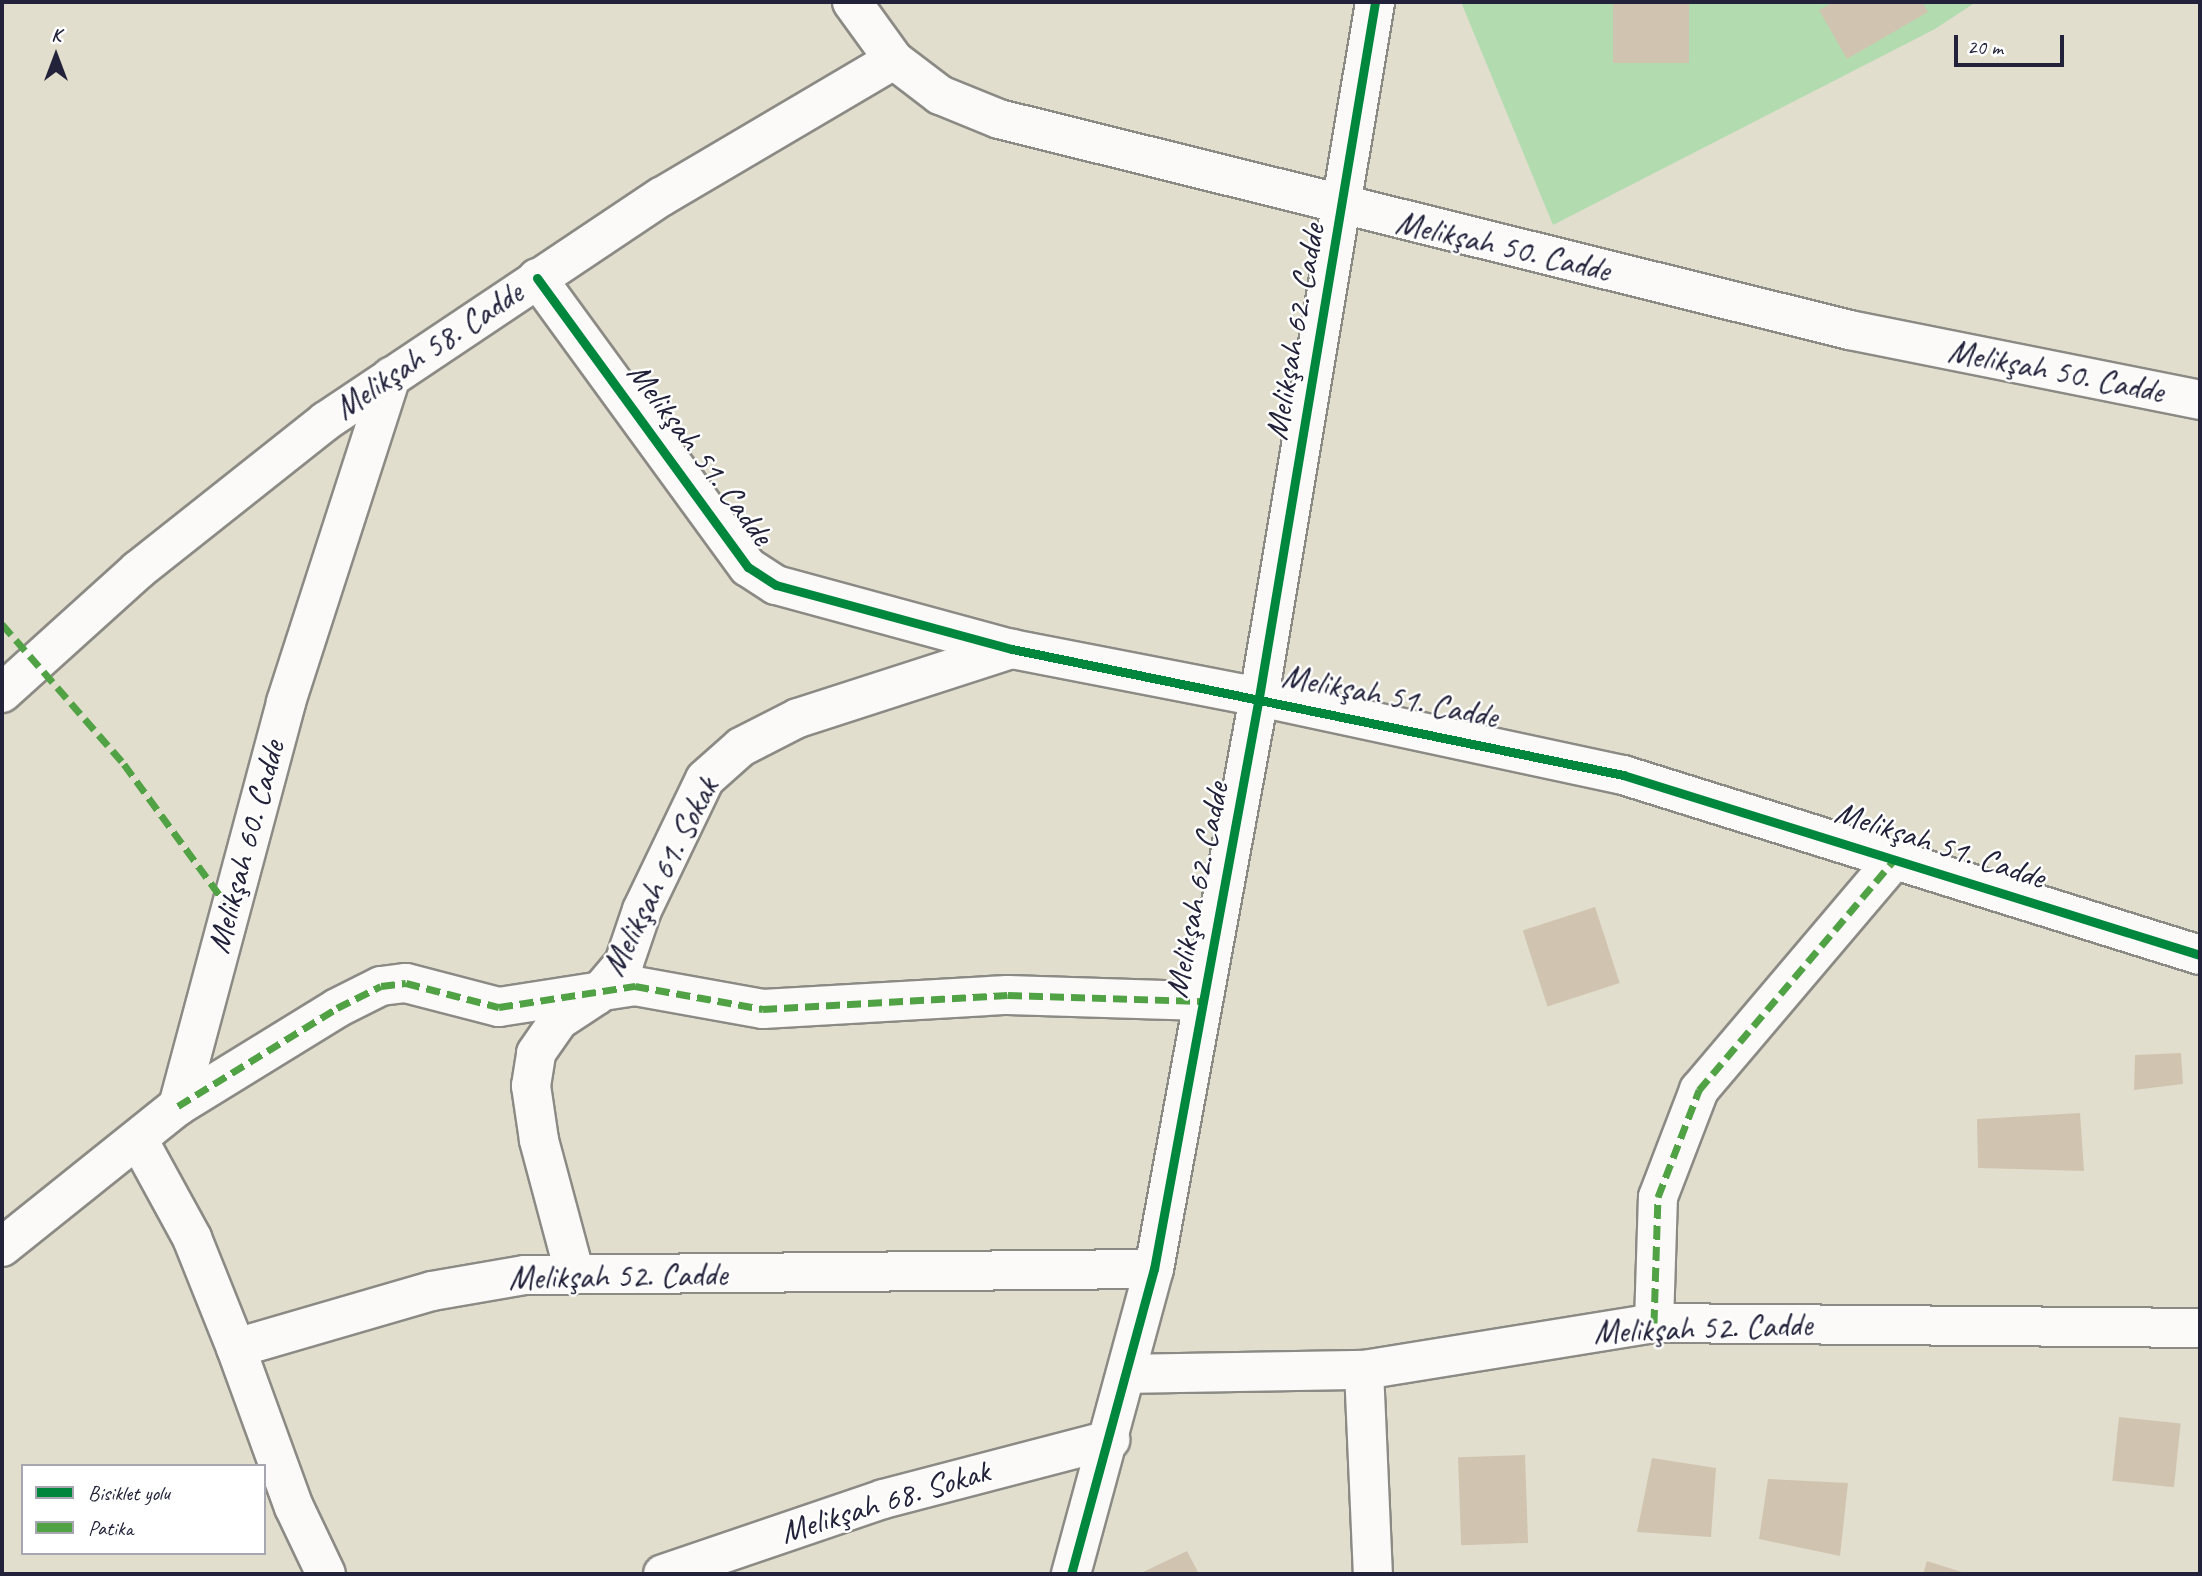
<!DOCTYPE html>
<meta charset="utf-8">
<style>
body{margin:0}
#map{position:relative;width:2202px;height:1576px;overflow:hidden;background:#e2decd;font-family:Caveat,sans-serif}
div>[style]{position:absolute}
.green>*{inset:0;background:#b2dbb0}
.building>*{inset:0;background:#d0c4b0;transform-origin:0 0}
.roads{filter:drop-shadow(2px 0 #8c8a85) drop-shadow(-2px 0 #8c8a85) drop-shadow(0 2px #8c8a85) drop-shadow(0 -2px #8c8a85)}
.minor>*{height:38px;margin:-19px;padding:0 19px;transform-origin:19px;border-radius:19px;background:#fbfaf8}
.tertiary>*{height:38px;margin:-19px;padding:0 19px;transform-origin:19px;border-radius:19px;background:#fbfaf8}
.quiet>*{height:7px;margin-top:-3.5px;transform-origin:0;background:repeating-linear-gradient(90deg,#50a245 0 14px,transparent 0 21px)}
.cycleway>*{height:9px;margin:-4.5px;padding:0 4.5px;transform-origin:4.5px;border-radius:4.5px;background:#00873e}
span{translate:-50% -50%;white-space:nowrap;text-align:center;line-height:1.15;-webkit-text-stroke:5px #fff;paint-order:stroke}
.street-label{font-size:33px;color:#22223b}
.frame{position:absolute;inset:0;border:4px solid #22223b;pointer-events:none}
.legend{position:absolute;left:21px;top:1464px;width:245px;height:91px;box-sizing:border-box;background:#fff;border:2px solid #a7a7b1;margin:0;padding:9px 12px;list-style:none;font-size:21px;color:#22223b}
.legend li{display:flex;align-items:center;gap:14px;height:35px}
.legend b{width:35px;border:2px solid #a7a7b1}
.north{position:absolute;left:21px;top:21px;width:70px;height:70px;-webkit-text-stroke:5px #fff;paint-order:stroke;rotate:0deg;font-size:19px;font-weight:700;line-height:28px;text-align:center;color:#22223b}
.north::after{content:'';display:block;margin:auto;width:24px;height:32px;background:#22223b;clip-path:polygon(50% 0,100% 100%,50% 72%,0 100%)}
.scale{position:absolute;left:1954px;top:35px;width:110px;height:32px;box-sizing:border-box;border:4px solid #22223b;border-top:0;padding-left:9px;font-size:21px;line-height:24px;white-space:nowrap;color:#22223b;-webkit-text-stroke:5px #fff;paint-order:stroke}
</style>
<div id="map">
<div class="green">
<div style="clip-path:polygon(1461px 2px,1976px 2px,1935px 29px,1553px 225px)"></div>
</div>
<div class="building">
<div style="left:1613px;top:2px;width:76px;height:61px"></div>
<div style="clip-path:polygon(1834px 2px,1922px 2px,1928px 12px,1847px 59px,1819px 10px)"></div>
<div style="left:1595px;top:907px;width:80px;height:76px;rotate:72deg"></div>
<div style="clip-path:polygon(2181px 1053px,2183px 1084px,2134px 1090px,2135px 1055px)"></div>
<div style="clip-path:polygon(2080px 1113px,2084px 1171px,1978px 1168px,1977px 1119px)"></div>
<div style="left:2119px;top:1417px;width:62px;height:64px;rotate:6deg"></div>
<div style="left:1525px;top:1455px;width:88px;height:67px;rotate:88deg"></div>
<div style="clip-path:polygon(1652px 1458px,1716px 1468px,1711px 1537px,1637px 1532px)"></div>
<div style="clip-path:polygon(1768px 1479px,1848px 1483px,1840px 1556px,1759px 1539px)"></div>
<div style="clip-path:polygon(1187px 1551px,1199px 1574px,1139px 1574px)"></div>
<div style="clip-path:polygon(1927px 1561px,1968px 1574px,1923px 1574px)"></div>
</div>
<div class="roads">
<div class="minor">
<div style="left:537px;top:278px;width:358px;rotate:53.9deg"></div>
<div style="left:748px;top:567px;width:33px;rotate:33deg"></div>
<div style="left:776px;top:585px;width:245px;rotate:15.2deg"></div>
<div style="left:1012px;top:649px;width:252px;rotate:11deg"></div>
<div style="left:2px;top:693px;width:183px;rotate:-42.1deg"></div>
<div style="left:138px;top:570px;width:240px;rotate:-38.4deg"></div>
<div style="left:326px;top:421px;width:403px;rotate:-33.8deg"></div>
<div style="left:661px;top:197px;width:270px;rotate:-30.5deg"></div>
<div style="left:178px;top:1106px;width:187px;rotate:-31.6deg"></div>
<div style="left:337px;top:1008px;width:49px;rotate:-26.6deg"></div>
<div style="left:381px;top:986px;width:25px;rotate:-7deg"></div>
<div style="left:406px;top:983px;width:96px;rotate:14.5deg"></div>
<div style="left:499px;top:1007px;width:138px;rotate:-8.8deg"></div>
<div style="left:635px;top:986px;width:130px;rotate:10.2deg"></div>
<div style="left:763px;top:1009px;width:245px;rotate:-3.3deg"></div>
<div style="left:1008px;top:995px;width:195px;rotate:1.8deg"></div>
<div style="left:139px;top:1141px;width:111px;rotate:61.3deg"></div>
<div style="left:192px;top:1238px;width:118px;rotate:68.2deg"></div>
<div style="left:236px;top:1348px;width:204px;rotate:-16.2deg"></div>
<div style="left:432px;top:1291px;width:94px;rotate:-9.8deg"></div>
<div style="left:525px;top:1275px;width:629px;rotate:-0.55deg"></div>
<div style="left:2px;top:1247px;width:226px;rotate:-38.7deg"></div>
<div style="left:178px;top:1106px;width:418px;rotate:-75deg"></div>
<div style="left:286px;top:702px;width:342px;rotate:-72.1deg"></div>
<div style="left:574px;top:1271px;width:136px;rotate:-105deg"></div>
<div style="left:539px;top:1140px;width:55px;rotate:-98.4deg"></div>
<div style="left:531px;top:1086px;width:33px;rotate:-81deg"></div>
<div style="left:536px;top:1053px;width:40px;rotate:-55.1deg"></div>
<div style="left:559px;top:1020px;width:45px;rotate:-33.3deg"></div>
<div style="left:597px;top:995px;width:42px;rotate:-49.8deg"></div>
<div style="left:624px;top:963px;width:56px;rotate:-71.2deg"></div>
<div style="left:642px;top:910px;width:145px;rotate:-64.3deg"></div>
<div style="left:705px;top:779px;width:48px;rotate:-41.6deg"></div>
<div style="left:741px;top:747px;width:64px;rotate:-27deg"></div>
<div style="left:798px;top:718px;width:225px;rotate:-17.9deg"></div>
<div style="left:1654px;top:1323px;width:126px;rotate:-88.2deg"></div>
<div style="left:1658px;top:1197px;width:115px;rotate:-69deg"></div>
<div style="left:1699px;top:1090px;width:304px;rotate:-49.7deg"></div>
<div style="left:236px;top:1348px;width:169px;rotate:70deg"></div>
<div style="left:294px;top:1507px;width:74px;rotate:64.5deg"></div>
<div style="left:1364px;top:1370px;width:204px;rotate:87.5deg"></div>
<div style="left:663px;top:1574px;width:232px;rotate:-18.8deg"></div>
<div style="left:883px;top:1499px;width:235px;rotate:-14.6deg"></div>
</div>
<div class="tertiary">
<div style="left:852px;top:2px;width:72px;rotate:54.1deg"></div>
<div style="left:894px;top:60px;width:58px;rotate:37.3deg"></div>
<div style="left:940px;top:95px;width:64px;rotate:22.1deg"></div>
<div style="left:999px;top:119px;width:877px;rotate:13.93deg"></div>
<div style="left:1850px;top:330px;width:357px;rotate:11.3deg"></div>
<div style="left:1259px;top:697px;width:372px;rotate:12.1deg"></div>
<div style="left:1623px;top:775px;width:604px;rotate:17.33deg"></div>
<div style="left:1126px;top:1374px;width:238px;rotate:-1deg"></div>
<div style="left:1364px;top:1370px;width:294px;rotate:-9.2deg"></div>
<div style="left:1654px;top:1323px;width:546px;rotate:0.52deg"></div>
<div style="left:1071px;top:1574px;width:316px;rotate:-74.8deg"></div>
<div style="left:1154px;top:1269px;width:582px;rotate:-79.6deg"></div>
<div style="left:1259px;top:697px;width:705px;rotate:-80.52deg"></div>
</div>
</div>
<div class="quiet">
<div style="left:2px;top:624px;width:186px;rotate:48.9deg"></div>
<div style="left:124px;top:764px;width:178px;rotate:53.9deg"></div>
<div style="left:178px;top:1106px;width:187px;rotate:-31.6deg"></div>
<div style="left:337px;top:1008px;width:49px;rotate:-26.6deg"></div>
<div style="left:381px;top:986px;width:25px;rotate:-7deg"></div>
<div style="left:406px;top:983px;width:96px;rotate:14.5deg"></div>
<div style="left:499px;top:1007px;width:138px;rotate:-8.8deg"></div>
<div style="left:635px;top:986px;width:130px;rotate:10.2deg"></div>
<div style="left:763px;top:1009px;width:245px;rotate:-3.3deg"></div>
<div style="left:1008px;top:995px;width:195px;rotate:1.8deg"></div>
<div style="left:1654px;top:1323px;width:126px;rotate:-88.2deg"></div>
<div style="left:1658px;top:1197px;width:115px;rotate:-69deg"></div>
<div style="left:1699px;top:1090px;width:304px;rotate:-49.7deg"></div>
</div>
<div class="cycleway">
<div style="left:537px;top:278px;width:358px;rotate:53.9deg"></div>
<div style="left:748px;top:567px;width:33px;rotate:33deg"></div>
<div style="left:776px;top:585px;width:245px;rotate:15.2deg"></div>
<div style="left:1012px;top:649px;width:624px;rotate:11.65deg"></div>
<div style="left:1623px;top:775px;width:604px;rotate:17.33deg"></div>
<div style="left:1071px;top:1574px;width:316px;rotate:-74.8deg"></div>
<div style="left:1154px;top:1269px;width:582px;rotate:-79.6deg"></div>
<div style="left:1259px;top:697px;width:705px;rotate:-80.52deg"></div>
</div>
<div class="street-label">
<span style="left:1503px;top:247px;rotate:13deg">Melikşah 50. Cadde</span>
<span style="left:1295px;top:332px;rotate:-80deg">Melikşah 62. Cadde</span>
<span style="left:429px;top:351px;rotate:-34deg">Melikşah 58. Cadde</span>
<span style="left:2056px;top:372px;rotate:11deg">Melikşah 50. Cadde</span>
<span style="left:700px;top:454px;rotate:53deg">Melikşah 51. Cadde</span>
<span style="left:1390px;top:697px;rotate:11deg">Melikşah 51. Cadde</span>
<span style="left:1940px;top:845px;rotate:18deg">Melikşah 51. Cadde</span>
<span style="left:246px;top:847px;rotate:-75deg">Melikşah 60. Cadde</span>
<span style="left:661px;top:877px;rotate:-63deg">Melikşah 61. Sokak</span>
<span style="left:1197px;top:890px;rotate:-79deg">Melikşah 62. Cadde</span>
<span style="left:618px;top:1277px;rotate:-1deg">Melikşah 52. Cadde</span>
<span style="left:1703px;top:1329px;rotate:-2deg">Melikşah 52. Cadde</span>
<span style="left:885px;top:1502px;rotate:-17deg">Melikşah 68. Sokak</span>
</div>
<div class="frame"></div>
<ul class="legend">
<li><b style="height:9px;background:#00873e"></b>Bisiklet yolu</li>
<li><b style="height:9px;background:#50a245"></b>Patika</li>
</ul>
<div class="north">K</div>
<div class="scale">20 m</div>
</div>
